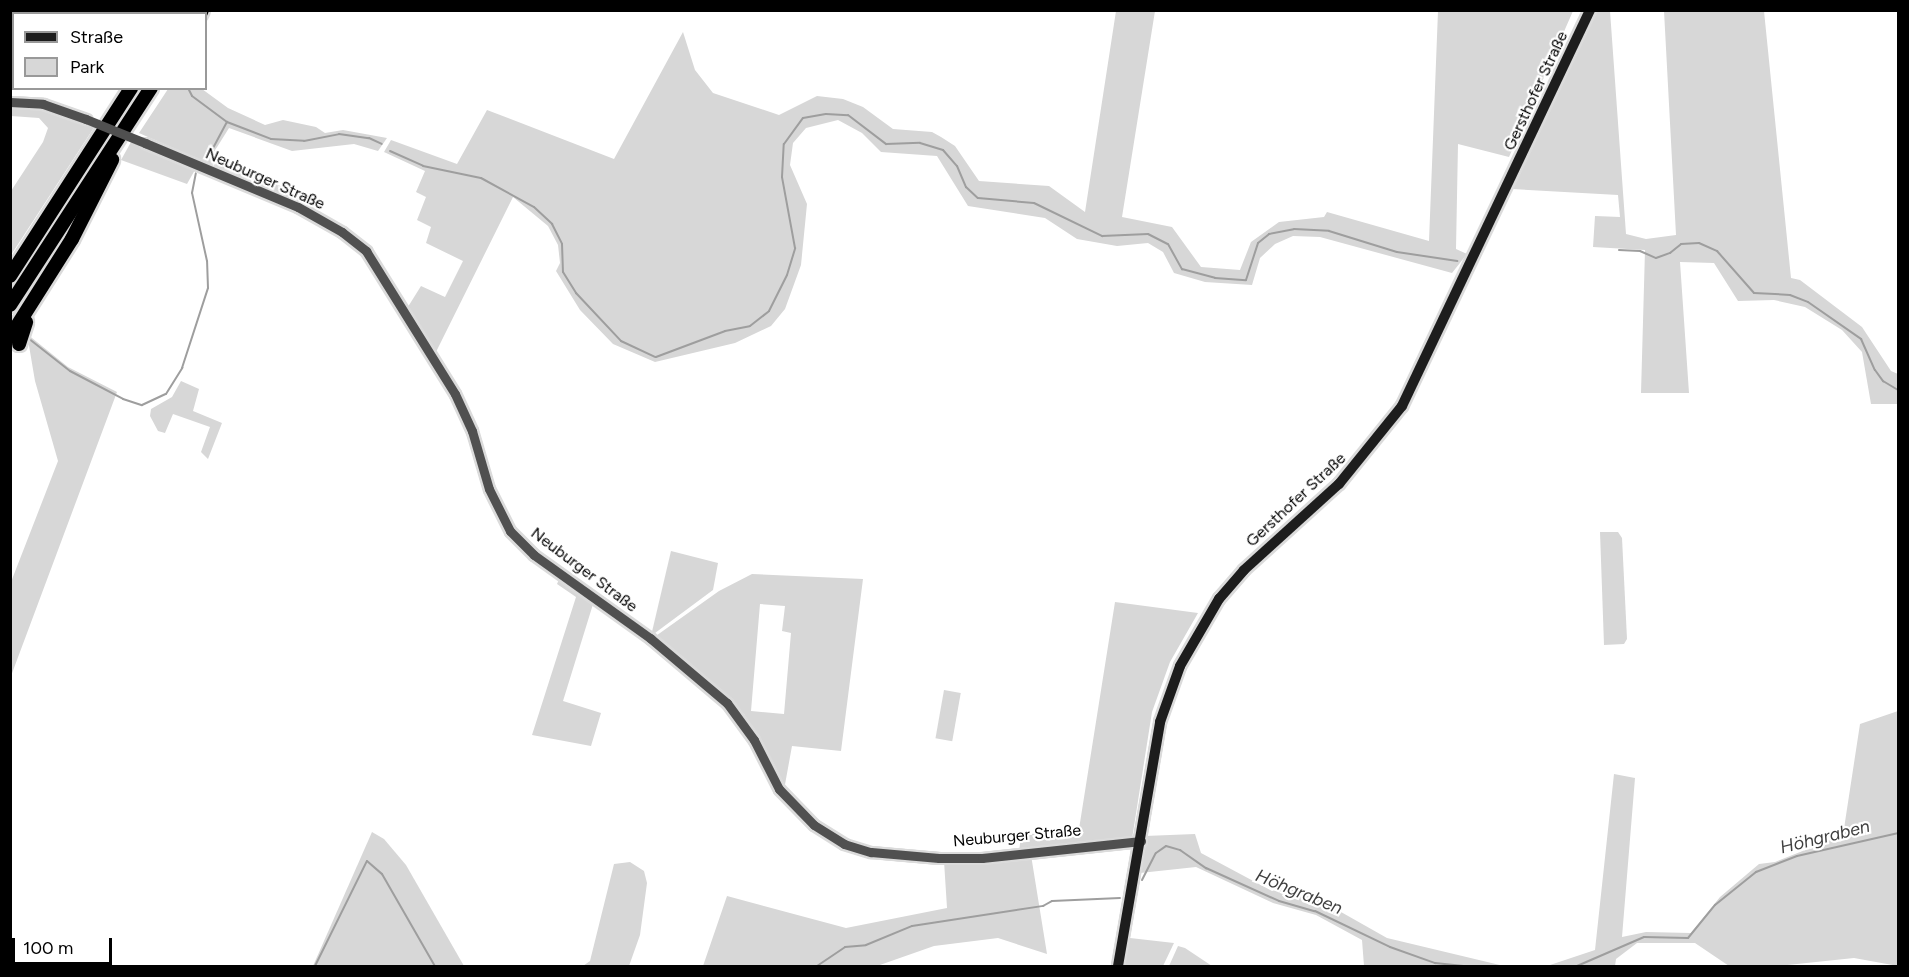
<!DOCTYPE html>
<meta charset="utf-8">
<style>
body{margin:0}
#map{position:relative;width:1909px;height:977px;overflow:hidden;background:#fff;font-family:Figtree,sans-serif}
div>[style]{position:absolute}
.green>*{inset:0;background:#d7d7d7;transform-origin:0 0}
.stream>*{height:2px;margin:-1px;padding:0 1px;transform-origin:1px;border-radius:1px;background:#9e9e9e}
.roads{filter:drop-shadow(2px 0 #dbdbdb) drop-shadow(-2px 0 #dbdbdb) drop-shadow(0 2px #dbdbdb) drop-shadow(0 -2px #dbdbdb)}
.tertiary>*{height:9px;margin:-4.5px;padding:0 4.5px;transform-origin:4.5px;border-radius:4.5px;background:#505050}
.secondary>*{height:10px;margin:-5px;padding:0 5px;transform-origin:5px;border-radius:5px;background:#1d1d1d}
.motorway>*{height:14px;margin:-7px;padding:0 7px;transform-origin:7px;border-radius:7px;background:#000}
.tertiary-bridge>*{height:9px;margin:-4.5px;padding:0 4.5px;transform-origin:4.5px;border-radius:4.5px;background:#505050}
span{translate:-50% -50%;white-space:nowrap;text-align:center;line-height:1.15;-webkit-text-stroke:4.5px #fff;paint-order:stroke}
.street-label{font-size:16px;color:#000}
.water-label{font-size:18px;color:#3f3f3f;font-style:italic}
.frame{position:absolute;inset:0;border:12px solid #000;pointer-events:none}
.legend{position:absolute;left:12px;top:12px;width:195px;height:78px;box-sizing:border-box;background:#fff;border:2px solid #999;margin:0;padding:8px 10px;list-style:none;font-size:18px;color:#000}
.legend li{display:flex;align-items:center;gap:12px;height:30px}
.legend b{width:30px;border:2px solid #999}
.scale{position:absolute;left:12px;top:938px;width:100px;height:27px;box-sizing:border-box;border:3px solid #000;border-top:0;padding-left:8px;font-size:18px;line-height:21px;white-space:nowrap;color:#000;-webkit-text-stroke:4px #fff;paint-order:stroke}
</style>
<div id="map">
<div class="green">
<div style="clip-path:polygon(55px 11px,140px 11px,138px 14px)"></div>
<div style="clip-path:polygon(1116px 11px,1155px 11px,1122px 217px,1172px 227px,1201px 267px,1240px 270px,1251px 242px,1279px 222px,1324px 217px,1327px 212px,1429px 241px,1438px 11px,1573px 11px,1509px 157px,1458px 144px,1456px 249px,1467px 254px,1452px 273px,1320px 237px,1293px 236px,1275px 244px,1260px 258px,1252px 285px,1205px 282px,1174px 273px,1163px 252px,1148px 243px,1117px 246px,1077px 239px,1045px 218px,968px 206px,937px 156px,881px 152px,862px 133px,838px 120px,806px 128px,793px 143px,790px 165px,807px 204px,801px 265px,785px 309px,771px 326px,735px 343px,655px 362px,613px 344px,580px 310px,556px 271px,560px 263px,558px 245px,548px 226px,513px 197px,434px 356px,406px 310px,421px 286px,445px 297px,463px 261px,426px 243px,431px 227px,417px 220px,426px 197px,416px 192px,425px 171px,384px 152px,391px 140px,457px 164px,487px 110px,614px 159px,683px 32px,695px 70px,713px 93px,779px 115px,817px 96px,843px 99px,863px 107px,893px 129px,932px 132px,941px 137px,955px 146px,979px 181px,1049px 186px,1085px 212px)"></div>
<div style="clip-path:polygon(1594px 11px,1610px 11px,1626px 234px,1646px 239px,1676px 235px,1664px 11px,1764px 11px,1791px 278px,1800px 280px,1862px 327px,1891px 371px,1898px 374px,1898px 404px,1871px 404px,1862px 352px,1842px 330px,1805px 307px,1774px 300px,1738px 301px,1714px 263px,1680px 262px,1689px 393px,1641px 393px,1645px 250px,1593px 247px,1595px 216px,1620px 217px,1618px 195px,1512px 189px)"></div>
<div style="clip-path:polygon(202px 89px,228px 108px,265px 125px,283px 120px,316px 127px,325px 133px,343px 130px,387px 138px,378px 151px,354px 144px,292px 151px,229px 128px,214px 152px,216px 157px,296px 193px,309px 208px,139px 133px,168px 89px)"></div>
<div style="clip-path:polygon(11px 105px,30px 105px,95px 126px,11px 255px,11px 191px,43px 142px,48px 128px,39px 118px,11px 116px)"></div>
<div style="clip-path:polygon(131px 142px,196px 168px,187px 184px,121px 160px)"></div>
<div style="clip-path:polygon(27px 334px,68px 367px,117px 392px,11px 676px,11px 582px,58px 461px,35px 381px)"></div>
<div style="clip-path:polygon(181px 381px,199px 389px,193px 411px,222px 423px,208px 459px,201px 452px,210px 427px,173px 414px,165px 433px,158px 431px,150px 416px,151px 409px,172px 397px)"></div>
<div style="clip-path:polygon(1600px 532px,1618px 532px,1622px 538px,1627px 639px,1624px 644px,1604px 645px)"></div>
<div style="clip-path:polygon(671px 551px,718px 563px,713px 590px,651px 636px)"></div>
<div style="clip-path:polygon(evenodd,752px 574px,863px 579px,841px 751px,792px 746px,784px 790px,744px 714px,653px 638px,719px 591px,752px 574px,760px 604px,785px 606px,782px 631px,791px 633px,784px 714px,751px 711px,760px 604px)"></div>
<div style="clip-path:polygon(560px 577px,594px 601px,563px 701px,601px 713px,591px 746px,532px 735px,576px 597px,557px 584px)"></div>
<div style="clip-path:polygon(1115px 602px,1198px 613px,1170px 662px,1152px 712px,1132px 839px,1019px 852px,1021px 835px,1079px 829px)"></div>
<div style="left:944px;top:690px;width:17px;height:49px;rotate:10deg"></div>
<div style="clip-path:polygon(1898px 711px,1898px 966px,1854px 958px,1777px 966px,1729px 966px,1695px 943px,1637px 943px,1616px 959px,1615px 966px,1547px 966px,1595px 950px,1614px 774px,1635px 778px,1622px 937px,1646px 932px,1691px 933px,1720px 897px,1759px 864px,1775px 862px,1843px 835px,1860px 724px)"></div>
<div style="clip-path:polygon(372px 832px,384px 839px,406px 865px,464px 966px,313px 966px)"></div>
<div style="clip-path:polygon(1195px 834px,1201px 853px,1272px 891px,1285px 887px,1318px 899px,1387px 938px,1504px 966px,1364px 966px,1362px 940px,1316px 915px,1273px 903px,1196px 867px,1140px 873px,1145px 836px)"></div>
<div style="clip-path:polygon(1031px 855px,1047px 954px,998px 938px,934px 946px,877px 966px,703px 966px,727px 896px,846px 928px,947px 908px,944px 861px)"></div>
<div style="clip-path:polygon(630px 862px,644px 871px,647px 883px,640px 935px,629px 966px,583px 966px,590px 961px,614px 864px)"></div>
<div style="clip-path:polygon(1130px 938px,1174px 943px,1163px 966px,1123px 966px)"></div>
<div style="clip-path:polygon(1178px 946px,1185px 948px,1212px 966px,1169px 966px)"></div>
</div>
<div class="stream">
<div style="left:96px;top:10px;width:4px;rotate:63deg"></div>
<div style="left:188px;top:88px;width:9px;rotate:63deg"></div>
<div style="left:192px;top:96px;width:44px;rotate:36.6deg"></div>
<div style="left:227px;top:122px;width:47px;rotate:21.1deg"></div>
<div style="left:271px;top:139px;width:33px;rotate:3deg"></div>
<div style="left:304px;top:141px;width:36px;rotate:-11deg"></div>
<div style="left:339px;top:134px;width:30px;rotate:8deg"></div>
<div style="left:369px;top:138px;width:14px;rotate:25deg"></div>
<div style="left:212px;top:150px;width:32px;rotate:-62deg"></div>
<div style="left:390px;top:151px;width:36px;rotate:24deg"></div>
<div style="left:423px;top:166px;width:59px;rotate:11.7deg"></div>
<div style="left:481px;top:178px;width:60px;rotate:28.7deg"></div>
<div style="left:534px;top:207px;width:25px;rotate:43deg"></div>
<div style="left:552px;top:224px;width:22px;rotate:63deg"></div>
<div style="left:562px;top:244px;width:28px;rotate:88deg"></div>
<div style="left:563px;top:272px;width:25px;rotate:58deg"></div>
<div style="left:576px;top:293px;width:66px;rotate:46.8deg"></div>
<div style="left:621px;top:341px;width:38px;rotate:25deg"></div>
<div style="left:656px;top:357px;width:74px;rotate:-20.6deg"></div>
<div style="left:725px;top:331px;width:25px;rotate:-11deg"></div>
<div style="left:750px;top:326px;width:24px;rotate:-38deg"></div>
<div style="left:769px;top:311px;width:40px;rotate:-63.4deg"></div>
<div style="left:787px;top:275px;width:28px;rotate:-73deg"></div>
<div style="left:795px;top:248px;width:72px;rotate:-100.4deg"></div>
<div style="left:782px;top:177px;width:33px;rotate:-87deg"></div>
<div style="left:784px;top:144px;width:32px;rotate:-54deg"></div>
<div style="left:803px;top:118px;width:23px;rotate:-10deg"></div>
<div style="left:826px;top:114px;width:22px;rotate:3deg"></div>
<div style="left:848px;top:115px;width:48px;rotate:37.3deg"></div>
<div style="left:886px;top:144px;width:34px;rotate:-2deg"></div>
<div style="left:920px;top:143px;width:24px;rotate:17deg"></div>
<div style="left:943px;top:150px;width:21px;rotate:49deg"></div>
<div style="left:957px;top:166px;width:23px;rotate:67deg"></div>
<div style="left:966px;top:187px;width:16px;rotate:43deg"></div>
<div style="left:978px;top:198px;width:56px;rotate:5.1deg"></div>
<div style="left:1034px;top:203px;width:76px;rotate:25.9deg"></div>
<div style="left:1102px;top:236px;width:46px;rotate:-2.5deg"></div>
<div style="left:1148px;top:234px;width:22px;rotate:27deg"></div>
<div style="left:1168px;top:244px;width:29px;rotate:61deg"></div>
<div style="left:1182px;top:269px;width:34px;rotate:15deg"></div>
<div style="left:1215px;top:278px;width:31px;rotate:4deg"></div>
<div style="left:1246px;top:280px;width:39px;rotate:-72deg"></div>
<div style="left:1258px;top:243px;width:14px;rotate:-39deg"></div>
<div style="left:1269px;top:234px;width:25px;rotate:-11deg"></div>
<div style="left:1294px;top:229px;width:35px;rotate:3deg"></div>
<div style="left:1329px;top:231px;width:71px;rotate:17.2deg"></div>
<div style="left:1397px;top:252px;width:61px;rotate:8.5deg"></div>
<div style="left:1619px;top:250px;width:21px;rotate:3deg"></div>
<div style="left:1640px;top:251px;width:17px;rotate:24deg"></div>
<div style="left:1656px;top:258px;width:15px;rotate:-20deg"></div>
<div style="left:1670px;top:253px;width:14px;rotate:-39deg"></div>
<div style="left:1681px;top:244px;width:18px;rotate:-3deg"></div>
<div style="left:1699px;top:243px;width:20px;rotate:24deg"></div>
<div style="left:1717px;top:251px;width:56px;rotate:48.6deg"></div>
<div style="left:1754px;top:293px;width:36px;rotate:3deg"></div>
<div style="left:1790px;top:295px;width:19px;rotate:21deg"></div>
<div style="left:1808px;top:302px;width:65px;rotate:34.9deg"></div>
<div style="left:1861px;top:339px;width:34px;rotate:66deg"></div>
<div style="left:1875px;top:370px;width:14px;rotate:54deg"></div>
<div style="left:1883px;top:381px;width:17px;rotate:31deg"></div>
<div style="left:28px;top:338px;width:53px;rotate:38.2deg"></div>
<div style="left:70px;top:371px;width:60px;rotate:27.8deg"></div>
<div style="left:123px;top:399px;width:20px;rotate:18deg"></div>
<div style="left:142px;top:405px;width:26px;rotate:-25deg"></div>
<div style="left:166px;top:394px;width:31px;rotate:-58deg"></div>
<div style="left:182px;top:368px;width:84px;rotate:-72deg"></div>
<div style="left:208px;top:288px;width:27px;rotate:-92deg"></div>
<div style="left:207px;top:261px;width:70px;rotate:-102.4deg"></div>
<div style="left:192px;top:193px;width:20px;rotate:-79deg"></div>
<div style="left:1142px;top:880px;width:30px;rotate:-63deg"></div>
<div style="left:1156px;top:853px;width:12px;rotate:-35deg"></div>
<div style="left:1166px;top:846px;width:15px;rotate:16deg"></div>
<div style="left:1180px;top:850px;width:32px;rotate:35deg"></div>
<div style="left:1206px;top:868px;width:80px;rotate:24.3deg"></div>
<div style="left:1279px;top:901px;width:37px;rotate:16deg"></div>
<div style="left:1315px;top:911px;width:83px;rotate:25.6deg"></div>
<div style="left:1390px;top:947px;width:48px;rotate:19.6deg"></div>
<div style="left:1435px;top:963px;width:31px;rotate:6deg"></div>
<div style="left:315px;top:966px;width:117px;rotate:-63.7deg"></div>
<div style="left:367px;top:861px;width:20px;rotate:41deg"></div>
<div style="left:382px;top:874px;width:106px;rotate:60.1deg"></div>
<div style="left:817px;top:966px;width:34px;rotate:-34deg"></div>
<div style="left:845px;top:947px;width:21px;rotate:-5deg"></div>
<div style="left:866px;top:945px;width:50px;rotate:-22.4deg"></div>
<div style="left:912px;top:926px;width:133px;rotate:-8.7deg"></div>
<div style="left:1043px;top:906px;width:10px;rotate:-29deg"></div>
<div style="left:1052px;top:901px;width:68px;rotate:-2.5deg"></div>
<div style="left:1577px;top:966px;width:73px;rotate:-23.4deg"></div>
<div style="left:1644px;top:937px;width:44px;rotate:1.3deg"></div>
<div style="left:1688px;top:938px;width:43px;rotate:-50.7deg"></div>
<div style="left:1715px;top:905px;width:53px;rotate:-38.8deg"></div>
<div style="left:1756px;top:872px;width:44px;rotate:-21.3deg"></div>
<div style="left:1797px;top:856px;width:104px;rotate:-12.8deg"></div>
</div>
<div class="roads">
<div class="tertiary">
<div style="left:10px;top:102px;width:33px;rotate:3deg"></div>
<div style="left:43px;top:104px;width:46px;rotate:19.2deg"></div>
<div style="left:145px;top:143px;width:166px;rotate:22.7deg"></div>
<div style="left:298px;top:207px;width:51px;rotate:29.6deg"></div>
<div style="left:342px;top:232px;width:31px;rotate:38deg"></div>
<div style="left:366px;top:251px;width:168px;rotate:58.1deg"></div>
<div style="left:455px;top:394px;width:41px;rotate:65.3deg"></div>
<div style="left:472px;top:431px;width:60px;rotate:73.7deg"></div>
<div style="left:489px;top:489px;width:47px;rotate:63.4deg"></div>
<div style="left:510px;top:531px;width:34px;rotate:45deg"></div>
<div style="left:534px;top:555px;width:143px;rotate:35.6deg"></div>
<div style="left:650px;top:638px;width:101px;rotate:40.2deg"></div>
<div style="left:727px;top:703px;width:46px;rotate:53.9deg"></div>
<div style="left:754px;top:740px;width:55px;rotate:63deg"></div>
<div style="left:779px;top:789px;width:50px;rotate:45.8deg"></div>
<div style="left:814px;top:825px;width:36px;rotate:32deg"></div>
<div style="left:844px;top:844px;width:28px;rotate:17deg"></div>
<div style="left:871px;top:852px;width:68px;rotate:5deg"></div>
<div style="left:939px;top:858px;width:43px"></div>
<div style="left:982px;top:858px;width:160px;rotate:-6.1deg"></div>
</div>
<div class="secondary">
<div style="left:1118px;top:966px;width:248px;rotate:-80.2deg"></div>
<div style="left:1160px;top:722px;width:59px;rotate:-70.3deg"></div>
<div style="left:1180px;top:666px;width:78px;rotate:-59.8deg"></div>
<div style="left:1219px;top:599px;width:38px;rotate:-49deg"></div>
<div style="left:1244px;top:570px;width:128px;rotate:-42.2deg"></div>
<div style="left:1339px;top:484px;width:100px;rotate:-51.1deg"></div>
<div style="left:1402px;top:406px;width:438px;rotate:-64.6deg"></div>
</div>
<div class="motorway">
<div style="left:180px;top:14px;width:4px;rotate:-63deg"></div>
<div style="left:200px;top:14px;width:4px;rotate:-63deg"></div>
<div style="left:10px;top:276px;width:224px;rotate:-57.2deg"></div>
<div style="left:10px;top:305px;width:259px;rotate:-57deg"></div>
<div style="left:10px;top:337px;width:116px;rotate:-57.7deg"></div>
<div style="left:72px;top:239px;width:89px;rotate:-63.1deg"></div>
<div style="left:19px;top:344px;width:23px;rotate:-72deg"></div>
</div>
</div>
<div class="tertiary-bridge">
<div style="left:86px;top:119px;width:64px;rotate:22.1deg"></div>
</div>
<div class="street-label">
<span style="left:1536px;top:91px;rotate:-65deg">Gersthofer Straße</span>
<span style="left:265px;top:179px;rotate:24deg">Neuburger Straße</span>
<span style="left:1296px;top:500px;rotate:-43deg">Gersthofer Straße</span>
<span style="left:584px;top:570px;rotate:37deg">Neuburger Straße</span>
<span style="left:1017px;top:836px;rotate:-5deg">Neuburger Straße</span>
</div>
<div class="water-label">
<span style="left:1825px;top:837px;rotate:-14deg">Höhgraben</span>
<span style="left:1299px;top:892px;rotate:22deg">Höhgraben</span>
</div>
<div class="frame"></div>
<ul class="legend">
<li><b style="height:8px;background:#1d1d1d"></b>Straße</li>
<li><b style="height:16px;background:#d7d7d7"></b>Park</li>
</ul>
<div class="scale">100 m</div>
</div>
